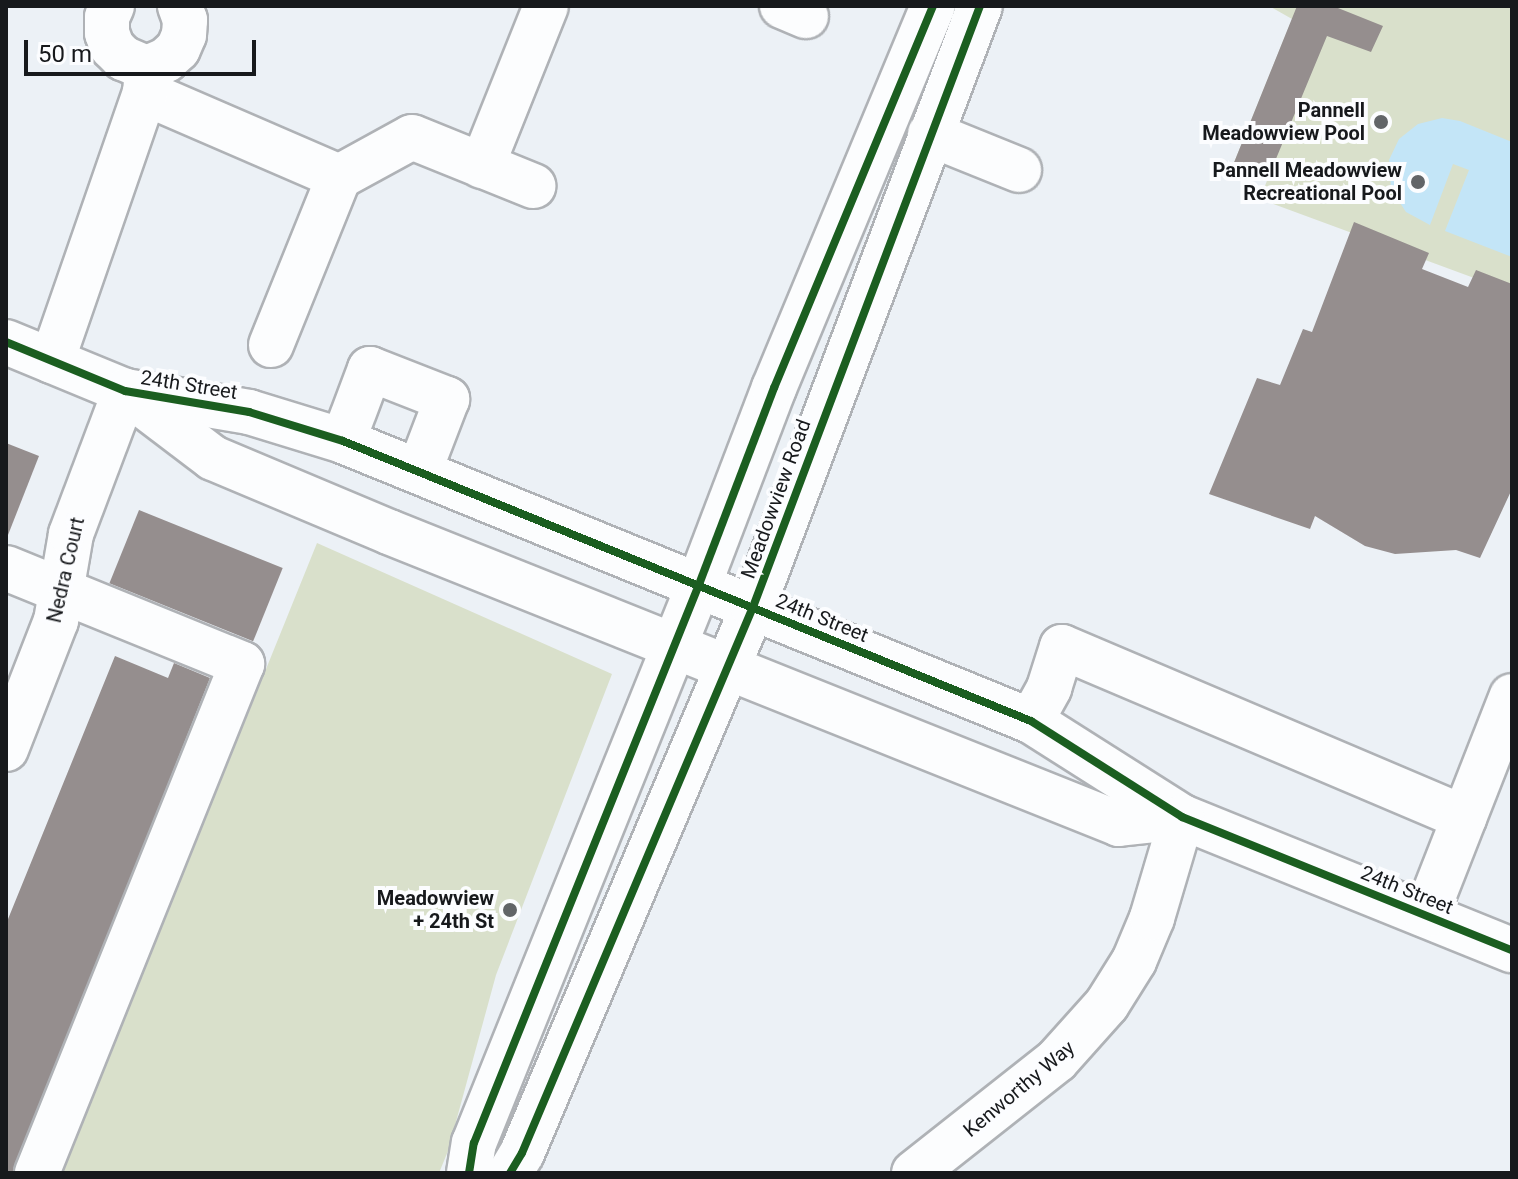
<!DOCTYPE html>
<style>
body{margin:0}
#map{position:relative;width:1518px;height:1179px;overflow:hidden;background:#ecf1f6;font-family:Roboto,sans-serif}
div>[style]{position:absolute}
.green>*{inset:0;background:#d9e0cb}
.water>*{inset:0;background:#c3e5f7}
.building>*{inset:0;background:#958e8e;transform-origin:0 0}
.roads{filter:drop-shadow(2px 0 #afb2b6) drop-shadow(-2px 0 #afb2b6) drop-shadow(0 2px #afb2b6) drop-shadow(0 -2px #afb2b6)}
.minor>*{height:44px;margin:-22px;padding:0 22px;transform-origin:22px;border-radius:22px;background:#fcfdfe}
.major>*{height:44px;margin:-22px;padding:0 22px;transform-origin:22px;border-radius:22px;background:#fcfdfe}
.cycleway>*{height:8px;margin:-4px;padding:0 4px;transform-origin:4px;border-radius:4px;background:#1b5e20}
.dots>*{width:22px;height:22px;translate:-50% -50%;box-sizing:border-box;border:4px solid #fcfdff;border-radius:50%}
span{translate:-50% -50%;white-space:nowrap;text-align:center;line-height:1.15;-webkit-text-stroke:8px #fcfdff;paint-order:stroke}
.poi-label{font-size:20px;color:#17191c;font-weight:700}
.right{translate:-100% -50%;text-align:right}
.street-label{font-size:20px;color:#17191c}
.frame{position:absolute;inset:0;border:8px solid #17191c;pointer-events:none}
.scale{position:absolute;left:24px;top:40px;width:232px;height:36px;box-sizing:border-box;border:4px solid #17191c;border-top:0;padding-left:10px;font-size:24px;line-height:28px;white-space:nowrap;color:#17191c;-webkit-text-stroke:6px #fcfdff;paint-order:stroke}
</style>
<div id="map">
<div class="green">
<div style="clip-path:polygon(1269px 6px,1512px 6px,1512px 292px,1260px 199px,1268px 178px,1233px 165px,1292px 19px)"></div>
<div style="clip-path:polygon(317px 543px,612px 674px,496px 975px,448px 1151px,439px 1173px,62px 1173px)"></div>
</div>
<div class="water">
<div style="clip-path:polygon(1442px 118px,1460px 121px,1512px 142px,1512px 257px,1445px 231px,1469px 170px,1453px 164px,1430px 225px,1406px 212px,1391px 189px,1389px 160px,1399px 139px,1418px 124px)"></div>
</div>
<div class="building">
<div style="clip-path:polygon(1297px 6px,1333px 6px,1383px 26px,1371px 52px,1327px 36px,1268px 178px,1233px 165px)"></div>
<div style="clip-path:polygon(1354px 222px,1429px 253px,1422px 269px,1468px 287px,1476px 270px,1512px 284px,1512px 489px,1480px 558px,1456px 550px,1395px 554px,1365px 546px,1315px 516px,1310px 529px,1209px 494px,1257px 378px,1280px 385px,1303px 329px,1312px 332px)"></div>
<div style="clip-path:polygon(6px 443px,39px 456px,8px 535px,6px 535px)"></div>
<div style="left:139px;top:510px;width:155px;height:79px;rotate:22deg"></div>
<div style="clip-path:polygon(115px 656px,168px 678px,174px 663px,210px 678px,13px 1173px,6px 1173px,6px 924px)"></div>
</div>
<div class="roads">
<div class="minor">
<div style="left:112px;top:6px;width:12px;rotate:114deg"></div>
<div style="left:107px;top:17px;width:16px;rotate:90deg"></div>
<div style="left:107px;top:33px;width:15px;rotate:70deg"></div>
<div style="left:112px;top:47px;width:16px;rotate:45deg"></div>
<div style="left:123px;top:58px;width:26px;rotate:23deg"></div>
<div style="left:147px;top:68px;width:21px;rotate:-23deg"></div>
<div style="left:166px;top:60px;width:16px;rotate:-43deg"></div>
<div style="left:178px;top:49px;width:15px;rotate:-67deg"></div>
<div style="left:184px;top:35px;width:15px;rotate:-86deg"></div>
<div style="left:185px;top:20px;width:15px;rotate:-110deg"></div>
<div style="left:782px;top:6px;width:26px;rotate:23deg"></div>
<div style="left:145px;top:93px;width:211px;rotate:23.4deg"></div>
<div style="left:930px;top:134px;width:96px;rotate:22deg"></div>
<div style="left:482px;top:166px;width:172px;rotate:-68.2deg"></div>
<div style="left:6px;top:342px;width:129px;rotate:22.4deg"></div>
<div style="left:125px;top:391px;width:126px;rotate:9.6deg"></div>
<div style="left:249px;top:412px;width:98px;rotate:17.1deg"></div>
<div style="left:343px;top:441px;width:743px;rotate:22.15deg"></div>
<div style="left:1031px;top:721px;width:179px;rotate:32.4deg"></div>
<div style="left:1182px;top:817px;width:356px;rotate:22deg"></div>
<div style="left:271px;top:345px;width:181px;rotate:-68deg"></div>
<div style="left:339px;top:177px;width:83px;rotate:-28.7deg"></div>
<div style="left:412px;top:137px;width:131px;rotate:22deg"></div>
<div style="left:52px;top:361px;width:284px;rotate:-70.9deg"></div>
<div style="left:145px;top:93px;width:25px;rotate:-85deg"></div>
<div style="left:130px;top:395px;width:104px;rotate:37.2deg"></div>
<div style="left:213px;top:458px;width:191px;rotate:22.8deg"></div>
<div style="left:389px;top:532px;width:786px;rotate:21.8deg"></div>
<div style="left:1119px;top:824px;width:63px;rotate:-6.3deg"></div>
<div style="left:343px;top:441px;width:77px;rotate:-69.4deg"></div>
<div style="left:370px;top:369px;width:83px;rotate:21.3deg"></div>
<div style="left:447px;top:399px;width:78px;rotate:111deg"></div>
<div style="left:6px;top:568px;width:255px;rotate:22.1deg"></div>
<div style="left:242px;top:664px;width:549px;rotate:111.94deg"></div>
<div style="left:1031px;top:721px;width:38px;rotate:-61deg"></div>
<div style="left:1049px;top:688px;width:43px;rotate:-72.4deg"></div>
<div style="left:1062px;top:647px;width:437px;rotate:23deg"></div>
<div style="left:6px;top:749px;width:137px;rotate:-68.7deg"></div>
<div style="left:56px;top:621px;width:88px;rotate:-80.2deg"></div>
<div style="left:71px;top:534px;width:153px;rotate:-69.3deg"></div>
<div style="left:1426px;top:915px;width:235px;rotate:-68.6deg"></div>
<div style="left:914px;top:1173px;width:182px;rotate:-38.3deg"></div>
<div style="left:1057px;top:1060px;width:75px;rotate:-48.2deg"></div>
<div style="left:1107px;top:1004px;width:51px;rotate:-57.9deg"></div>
<div style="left:1134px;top:961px;width:47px;rotate:-67.3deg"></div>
<div style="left:1152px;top:918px;width:105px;rotate:-73.5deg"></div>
</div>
<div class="major">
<div style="left:469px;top:1173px;width:30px;rotate:-81deg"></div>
<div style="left:474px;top:1143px;width:599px;rotate:-68.06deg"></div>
<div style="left:698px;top:587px;width:213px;rotate:-69.1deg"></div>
<div style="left:774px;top:388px;width:414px;rotate:-67.4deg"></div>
<div style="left:510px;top:1173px;width:23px;rotate:-59deg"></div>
<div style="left:522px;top:1153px;width:593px;rotate:-67.07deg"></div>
<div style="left:753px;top:607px;width:642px;rotate:-69.31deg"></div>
</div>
</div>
<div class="cycleway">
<div style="left:6px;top:342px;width:129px;rotate:22.4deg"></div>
<div style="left:125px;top:391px;width:126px;rotate:9.6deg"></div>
<div style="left:249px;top:412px;width:98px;rotate:17.1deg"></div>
<div style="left:343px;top:441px;width:743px;rotate:22.15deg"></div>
<div style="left:1031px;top:721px;width:179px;rotate:32.4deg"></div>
<div style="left:1182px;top:817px;width:356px;rotate:22deg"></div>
<div style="left:469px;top:1173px;width:30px;rotate:-81deg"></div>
<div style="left:474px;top:1143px;width:599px;rotate:-68.06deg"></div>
<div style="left:698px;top:587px;width:213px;rotate:-69.1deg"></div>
<div style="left:774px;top:388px;width:414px;rotate:-67.4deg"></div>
<div style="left:510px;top:1173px;width:23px;rotate:-59deg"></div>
<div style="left:522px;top:1153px;width:593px;rotate:-67.07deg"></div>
<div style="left:753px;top:607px;width:642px;rotate:-69.31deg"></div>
</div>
<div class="dots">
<div style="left:1381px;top:122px;background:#626568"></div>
<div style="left:1418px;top:182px;background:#626568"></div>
<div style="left:510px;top:910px;background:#626568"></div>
</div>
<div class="poi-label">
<span class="right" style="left:1365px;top:122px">Pannell<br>Meadowview Pool</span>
<span class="right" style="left:1402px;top:182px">Pannell Meadowview<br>Recreational Pool</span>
<span class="right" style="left:494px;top:910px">Meadowview<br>+ 24th St</span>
</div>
<div class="street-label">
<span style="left:189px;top:385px;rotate:9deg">24th Street</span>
<span style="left:776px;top:499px;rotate:-70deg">Meadowview Road</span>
<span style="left:66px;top:570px;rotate:-77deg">Nedra Court</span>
<span style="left:822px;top:618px;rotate:22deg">24th Street</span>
<span style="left:1407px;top:890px;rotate:22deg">24th Street</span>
<span style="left:1019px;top:1089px;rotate:-40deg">Kenworthy Way</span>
</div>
<div class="frame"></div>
<div class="scale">50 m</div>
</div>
